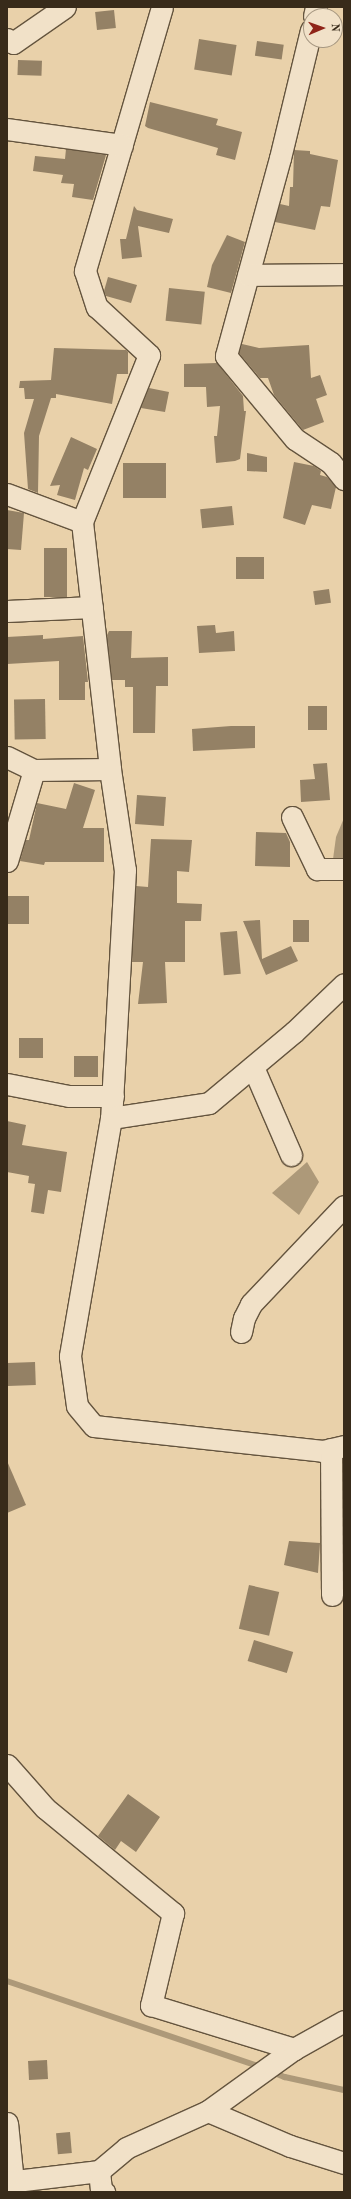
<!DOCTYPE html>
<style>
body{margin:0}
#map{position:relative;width:351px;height:2199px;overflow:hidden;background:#e9d1aa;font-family:"Old Standard TT",serif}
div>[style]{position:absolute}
.water>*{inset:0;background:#ad9979}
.stream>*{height:5.5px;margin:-2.75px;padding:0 2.75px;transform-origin:2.75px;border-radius:2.75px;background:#ad9979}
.building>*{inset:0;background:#948165;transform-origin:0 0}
.roads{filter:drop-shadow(1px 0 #64543e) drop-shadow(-1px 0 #64543e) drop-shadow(0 1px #64543e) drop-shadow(0 -1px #64543e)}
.minor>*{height:21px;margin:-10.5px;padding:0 10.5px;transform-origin:10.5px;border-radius:10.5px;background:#f1e1c8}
span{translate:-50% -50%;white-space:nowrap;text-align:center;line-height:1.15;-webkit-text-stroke:3px #f1e1c8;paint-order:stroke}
.frame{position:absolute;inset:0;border:8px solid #382b1a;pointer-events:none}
.north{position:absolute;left:303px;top:8px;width:40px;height:40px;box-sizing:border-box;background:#f1e1c8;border:1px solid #a79882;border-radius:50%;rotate:88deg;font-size:11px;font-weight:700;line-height:16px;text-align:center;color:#382b1a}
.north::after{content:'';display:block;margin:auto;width:14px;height:18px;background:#8f2418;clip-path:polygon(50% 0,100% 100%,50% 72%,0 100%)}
</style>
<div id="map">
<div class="water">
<div style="clip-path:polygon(344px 818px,344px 870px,331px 874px,336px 837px)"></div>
<div style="clip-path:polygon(307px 1162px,319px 1182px,299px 1215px,272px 1193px)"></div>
</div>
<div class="stream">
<div style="left:7px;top:1981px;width:268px;rotate:18.7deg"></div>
<div style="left:270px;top:2071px;width:16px;rotate:22deg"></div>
<div style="left:285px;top:2077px;width:60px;rotate:12.4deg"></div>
</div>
<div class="building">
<div style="left:114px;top:10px;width:18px;height:19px;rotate:84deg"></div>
<div style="left:199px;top:39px;width:38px;height:31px;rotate:9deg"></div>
<div style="left:257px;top:41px;width:27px;height:15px;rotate:8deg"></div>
<div style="left:18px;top:60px;width:24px;height:15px;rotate:2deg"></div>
<div style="clip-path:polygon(150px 102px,218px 119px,216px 125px,242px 132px,235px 160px,216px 155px,218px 148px,148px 128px,145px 126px)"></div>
<div style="clip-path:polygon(66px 149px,106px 155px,93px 200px,72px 197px,74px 184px,61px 183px,63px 175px,33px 171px,35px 156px,65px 159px)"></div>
<div style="clip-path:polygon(294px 150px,310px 151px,310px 154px,338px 160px,330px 207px,321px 206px,315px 230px,275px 222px,280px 204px,289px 206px,290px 187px,293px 187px)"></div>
<div style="clip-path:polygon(134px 206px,137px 210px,173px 219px,169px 233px,138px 226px,142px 257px,122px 259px,120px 239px,126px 239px)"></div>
<div style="clip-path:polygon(227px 235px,245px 242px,231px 293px,207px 287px,212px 265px)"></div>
<div style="clip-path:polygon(108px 277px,137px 285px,131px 303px,106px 296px,104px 291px)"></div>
<div style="left:169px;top:288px;width:36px;height:33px;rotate:6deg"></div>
<div style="clip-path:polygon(242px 344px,259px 348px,309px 345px,311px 378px,320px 375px,327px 395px,316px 399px,324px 422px,303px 430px,274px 395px,268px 378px,260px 378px,239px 353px)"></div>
<div style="clip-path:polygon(54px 348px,126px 350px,128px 352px,128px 374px,117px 374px,112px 404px,56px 394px,56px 398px,51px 398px,39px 436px,38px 493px,28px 489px,24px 433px,34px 399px,25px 399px,24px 388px,19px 388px,20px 381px,51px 380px)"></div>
<div style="clip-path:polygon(217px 363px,243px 396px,244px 411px,246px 411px,240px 459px,235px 461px,216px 463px,214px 436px,217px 436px,220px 406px,207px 407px,206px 387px,184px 387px,184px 364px)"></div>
<div style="clip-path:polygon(149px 388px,169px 392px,165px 412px,141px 408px)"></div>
<div style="clip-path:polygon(71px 437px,97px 449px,88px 470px,84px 468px,75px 500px,57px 495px,60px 485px,50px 486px)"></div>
<div style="clip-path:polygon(247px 453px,267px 457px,267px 472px,247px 471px)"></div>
<div style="clip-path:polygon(294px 462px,314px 466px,321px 471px,320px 475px,327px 477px,336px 487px,331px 509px,312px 505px,305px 525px,283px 518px)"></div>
<div style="left:123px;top:463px;width:43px;height:35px"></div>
<div style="left:232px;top:506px;width:19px;height:32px;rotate:84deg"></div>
<div style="clip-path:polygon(7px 510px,24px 513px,21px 550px,7px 549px)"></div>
<div style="left:44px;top:548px;width:23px;height:49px"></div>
<div style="left:236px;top:557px;width:28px;height:22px"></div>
<div style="left:329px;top:589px;width:14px;height:16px;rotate:82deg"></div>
<div style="clip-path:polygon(215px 625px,216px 633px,234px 631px,235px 651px,199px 653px,197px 626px)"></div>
<div style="clip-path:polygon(109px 631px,132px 631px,131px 658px,168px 657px,168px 686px,156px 686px,155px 733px,133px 733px,133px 687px,125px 687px,125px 680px,112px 680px,107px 635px)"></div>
<div style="clip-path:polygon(43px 635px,43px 639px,83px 636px,88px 682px,85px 682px,85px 700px,59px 700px,59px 661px,7px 664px,7px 637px)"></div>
<div style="left:45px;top:699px;width:40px;height:31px;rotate:89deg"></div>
<div style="left:308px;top:706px;width:19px;height:24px"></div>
<div style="clip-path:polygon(231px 726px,255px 726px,255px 748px,193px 751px,192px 729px)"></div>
<div style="clip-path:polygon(327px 763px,330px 800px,301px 802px,300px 780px,315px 779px,313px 764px)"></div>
<div style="clip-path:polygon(74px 783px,95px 790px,83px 828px,104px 828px,104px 862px,45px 862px,44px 865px,20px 861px,26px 840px,29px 840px,37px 803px,66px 809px)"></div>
<div style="left:137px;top:795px;width:29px;height:29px;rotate:4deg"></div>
<div style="clip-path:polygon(256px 832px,286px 833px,290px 842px,290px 867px,255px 866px)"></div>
<div style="clip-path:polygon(151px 839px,192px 840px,189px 872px,177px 871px,177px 903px,202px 904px,201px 921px,185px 921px,185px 962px,165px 962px,167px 1003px,138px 1004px,143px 962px,132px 962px,136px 886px,148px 887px)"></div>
<div style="left:8px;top:896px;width:21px;height:28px"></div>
<div style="clip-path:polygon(260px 920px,262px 959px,291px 946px,298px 961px,266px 975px,243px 921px)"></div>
<div style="left:293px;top:920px;width:16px;height:22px"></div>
<div style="left:237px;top:931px;width:43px;height:17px;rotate:85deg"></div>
<div style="left:19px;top:1038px;width:24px;height:20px"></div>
<div style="left:74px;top:1056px;width:24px;height:21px"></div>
<div style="clip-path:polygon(7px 1121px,26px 1125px,22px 1145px,67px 1152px,61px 1192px,48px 1190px,44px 1214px,31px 1212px,35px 1184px,28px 1183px,29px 1176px,7px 1172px)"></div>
<div style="left:35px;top:1362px;width:23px;height:28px;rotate:88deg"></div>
<div style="clip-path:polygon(7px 1461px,26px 1505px,7px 1513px)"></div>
<div style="clip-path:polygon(289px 1541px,320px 1543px,318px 1573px,284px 1565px)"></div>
<div style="left:249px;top:1585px;width:31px;height:45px;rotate:13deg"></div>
<div style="left:254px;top:1640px;width:41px;height:22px;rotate:17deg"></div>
<div style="clip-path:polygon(128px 1794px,160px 1817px,136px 1852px,121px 1841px,115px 1850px,98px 1836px)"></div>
<div style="left:47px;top:2060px;width:19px;height:19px;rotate:87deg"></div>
<div style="left:70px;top:2132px;width:21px;height:14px;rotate:85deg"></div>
</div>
<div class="roads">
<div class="minor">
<div style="left:162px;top:7px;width:275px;rotate:106.3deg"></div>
<div style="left:85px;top:271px;width:38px;rotate:72deg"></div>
<div style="left:97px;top:307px;width:71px;rotate:42.7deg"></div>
<div style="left:149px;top:355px;width:180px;rotate:111.9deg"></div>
<div style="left:82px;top:522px;width:249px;rotate:83.5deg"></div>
<div style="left:110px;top:769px;width:102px;rotate:81.6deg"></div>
<div style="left:125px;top:870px;width:248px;rotate:93.2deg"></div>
<div style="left:111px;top:1118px;width:242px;rotate:99.8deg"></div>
<div style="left:70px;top:1356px;width:50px;rotate:82deg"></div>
<div style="left:77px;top:1406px;width:26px;rotate:50deg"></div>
<div style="left:94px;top:1426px;width:230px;rotate:6.2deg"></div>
<div style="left:323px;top:1451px;width:22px;rotate:-13deg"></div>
<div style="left:314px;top:16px;width:9px;rotate:-77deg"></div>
<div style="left:311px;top:30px;width:132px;rotate:103.6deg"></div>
<div style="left:280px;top:158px;width:205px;rotate:105.3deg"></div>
<div style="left:226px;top:356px;width:108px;rotate:50.3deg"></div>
<div style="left:295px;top:439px;width:43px;rotate:33.7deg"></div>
<div style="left:331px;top:463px;width:21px;rotate:51deg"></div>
<div style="left:7px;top:39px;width:7px;rotate:34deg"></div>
<div style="left:13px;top:43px;width:63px;rotate:-34.7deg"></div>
<div style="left:7px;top:129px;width:116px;rotate:7.9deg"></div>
<div style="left:248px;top:275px;width:96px;rotate:-0.6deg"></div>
<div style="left:7px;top:494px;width:80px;rotate:20.5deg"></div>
<div style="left:7px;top:611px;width:85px;rotate:-2.7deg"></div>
<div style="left:7px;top:757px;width:30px;rotate:26deg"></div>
<div style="left:34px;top:770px;width:76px;rotate:-0.8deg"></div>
<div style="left:292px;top:817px;width:58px;rotate:64.3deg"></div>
<div style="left:317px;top:869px;width:27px"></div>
<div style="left:7px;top:861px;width:95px;rotate:-73.5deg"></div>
<div style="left:253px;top:1067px;width:96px;rotate:66.6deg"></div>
<div style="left:7px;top:1084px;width:63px;rotate:11deg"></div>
<div style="left:69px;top:1096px;width:44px"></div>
<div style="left:111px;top:1118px;width:99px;rotate:-8.7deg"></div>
<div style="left:209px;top:1103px;width:111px;rotate:-39.9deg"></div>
<div style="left:294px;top:1032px;width:69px;rotate:-43.8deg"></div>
<div style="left:241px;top:1332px;width:14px;rotate:-78deg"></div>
<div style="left:244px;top:1318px;width:16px;rotate:-63deg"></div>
<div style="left:251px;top:1304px;width:135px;rotate:-46.5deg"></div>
<div style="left:331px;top:1449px;width:146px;rotate:89.6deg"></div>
<div style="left:7px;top:1765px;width:57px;rotate:48.5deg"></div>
<div style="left:45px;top:1808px;width:166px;rotate:39.4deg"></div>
<div style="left:173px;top:1913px;width:95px;rotate:103.4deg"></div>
<div style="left:151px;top:2005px;width:150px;rotate:17.1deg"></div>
<div style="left:208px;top:2111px;width:89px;rotate:23.1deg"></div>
<div style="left:290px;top:2146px;width:57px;rotate:17.5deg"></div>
<div style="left:7px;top:2123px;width:59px;rotate:84.2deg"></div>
<div style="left:99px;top:2171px;width:19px;rotate:84deg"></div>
<div style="left:101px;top:2190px;width:4px;rotate:34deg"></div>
<div style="left:7px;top:2182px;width:93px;rotate:-6.8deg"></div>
<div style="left:99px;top:2171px;width:35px;rotate:-40deg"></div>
<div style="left:126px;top:2148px;width:90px;rotate:-24.3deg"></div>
<div style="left:208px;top:2111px;width:106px;rotate:-35.8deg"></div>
<div style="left:294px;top:2049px;width:57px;rotate:-29.2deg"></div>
</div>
</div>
<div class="frame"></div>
<div class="north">N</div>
</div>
